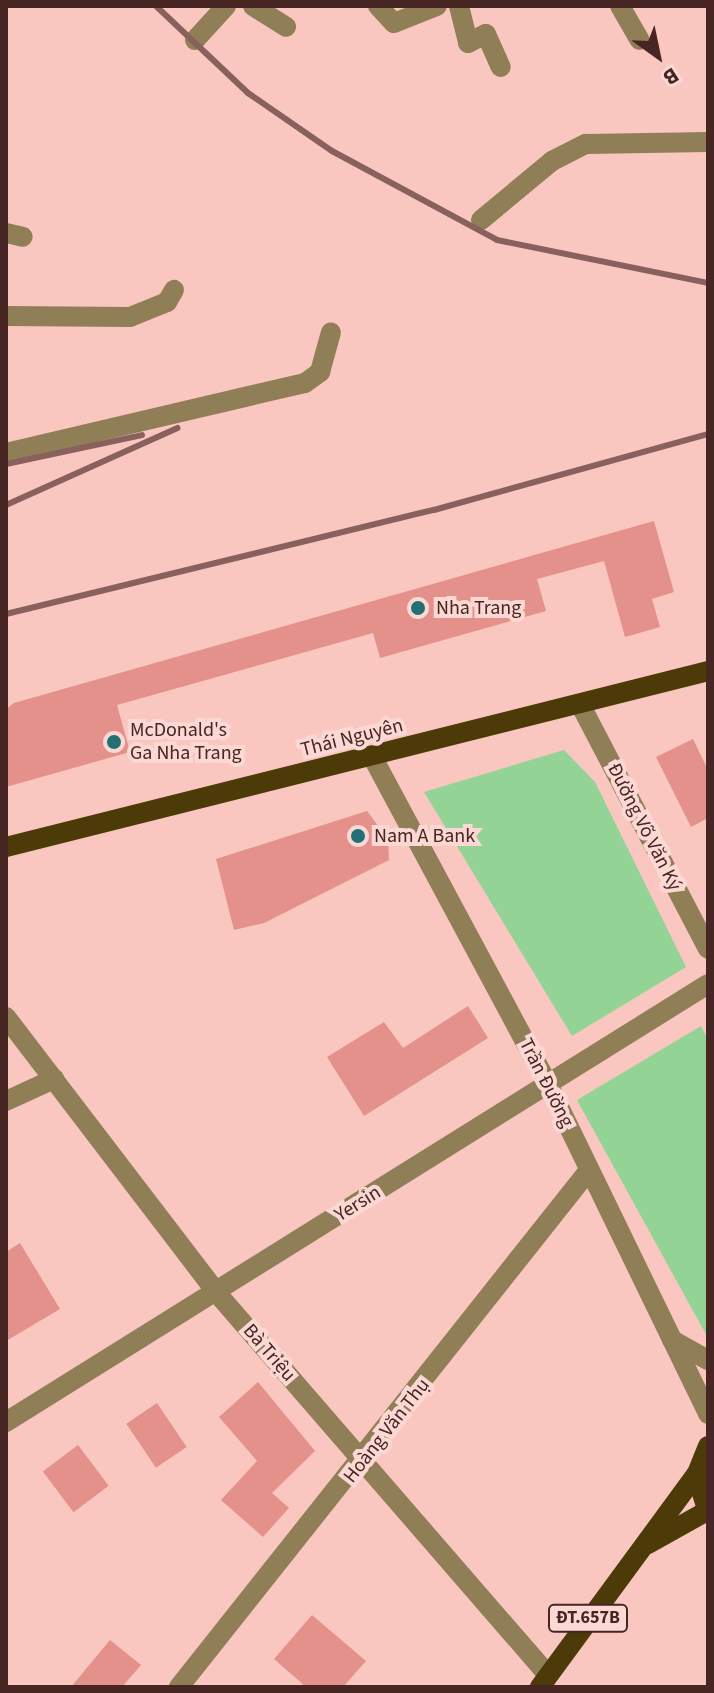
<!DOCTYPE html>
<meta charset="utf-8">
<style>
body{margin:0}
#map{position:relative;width:714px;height:1693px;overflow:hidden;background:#fac6c0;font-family:"Source Sans 3",sans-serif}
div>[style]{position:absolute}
.green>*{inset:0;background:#93d396}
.building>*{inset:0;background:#e3918a;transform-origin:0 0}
.minor>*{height:20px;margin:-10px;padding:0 10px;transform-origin:10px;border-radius:10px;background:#907e57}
.major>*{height:20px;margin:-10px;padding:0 10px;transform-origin:10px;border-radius:10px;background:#4d3a09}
.rail>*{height:6px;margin:-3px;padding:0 3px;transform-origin:3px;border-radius:3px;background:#88605c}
.dots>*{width:22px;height:22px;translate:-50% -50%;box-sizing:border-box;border:4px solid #fcd8d4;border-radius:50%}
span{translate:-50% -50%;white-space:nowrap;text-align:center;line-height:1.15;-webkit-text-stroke:8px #fcd8d4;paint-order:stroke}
.shield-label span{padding:2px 6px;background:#fcd8d4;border:2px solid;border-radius:6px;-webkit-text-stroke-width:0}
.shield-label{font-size:18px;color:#462522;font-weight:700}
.poi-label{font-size:20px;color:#462522}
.left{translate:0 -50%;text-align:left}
.street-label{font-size:20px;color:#462522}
.frame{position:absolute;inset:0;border:8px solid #462522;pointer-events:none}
.north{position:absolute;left:618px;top:16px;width:80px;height:80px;-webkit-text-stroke:6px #fcd8d4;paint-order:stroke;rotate:147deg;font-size:22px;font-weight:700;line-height:32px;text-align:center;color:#462522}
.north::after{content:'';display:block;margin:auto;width:28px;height:36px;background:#462522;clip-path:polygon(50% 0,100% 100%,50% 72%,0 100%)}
</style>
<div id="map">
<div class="green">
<div style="clip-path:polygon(564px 750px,595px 782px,686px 967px,572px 1036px,424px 792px)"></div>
<div style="clip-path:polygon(701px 1026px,708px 1040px,708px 1338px,577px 1100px)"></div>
</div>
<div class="building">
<div style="clip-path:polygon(654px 521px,674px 592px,652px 599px,660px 627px,625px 637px,604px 561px,537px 579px,546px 611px,380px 658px,373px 633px,117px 705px,130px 752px,6px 787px,6px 709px,14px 703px)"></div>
<div style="clip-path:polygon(693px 739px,708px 770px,708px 818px,691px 827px,656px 757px)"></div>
<div style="clip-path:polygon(367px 811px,388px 839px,389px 860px,264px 923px,234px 930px,216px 859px)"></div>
<div style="clip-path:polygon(468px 1006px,488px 1038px,364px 1116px,327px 1057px,384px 1022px,403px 1048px)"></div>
<div style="clip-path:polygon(20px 1243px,60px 1309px,6px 1341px,6px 1252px)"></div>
<div style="clip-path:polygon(258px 1382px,315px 1451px,272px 1493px,289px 1508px,263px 1537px,221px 1500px,257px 1461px,219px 1417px)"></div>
<div style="left:157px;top:1403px;width:53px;height:37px;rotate:56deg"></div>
<div style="left:78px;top:1445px;width:51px;height:44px;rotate:53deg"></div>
<div style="clip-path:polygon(312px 1615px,366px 1661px,343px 1687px,306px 1687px,274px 1659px)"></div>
<div style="clip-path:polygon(110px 1640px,141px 1665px,122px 1687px,71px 1687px)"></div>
</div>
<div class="minor">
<div style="left:253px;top:6px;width:39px;rotate:32deg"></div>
<div style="left:378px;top:6px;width:23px;rotate:47deg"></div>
<div style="left:394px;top:23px;width:46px;rotate:-21.6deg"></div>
<div style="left:459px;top:6px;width:38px;rotate:76deg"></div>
<div style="left:468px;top:43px;width:20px;rotate:-27deg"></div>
<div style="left:486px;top:34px;width:36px;rotate:66deg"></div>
<div style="left:620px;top:6px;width:39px;rotate:60deg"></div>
<div style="left:195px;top:40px;width:46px;rotate:-47.6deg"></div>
<div style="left:481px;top:220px;width:92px;rotate:-39.7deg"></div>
<div style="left:552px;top:161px;width:38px;rotate:-27deg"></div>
<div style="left:586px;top:144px;width:122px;rotate:-0.9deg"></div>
<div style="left:6px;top:233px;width:17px;rotate:13deg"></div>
<div style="left:6px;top:316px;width:124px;rotate:0.5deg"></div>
<div style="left:130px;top:317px;width:40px;rotate:-22deg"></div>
<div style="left:167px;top:302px;width:14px;rotate:-60deg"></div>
<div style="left:6px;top:453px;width:307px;rotate:-13.2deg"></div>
<div style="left:305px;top:383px;width:19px;rotate:-36deg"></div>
<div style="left:320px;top:372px;width:41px;rotate:-74.6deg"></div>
<div style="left:580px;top:704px;width:276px;rotate:62.4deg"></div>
<div style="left:373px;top:758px;width:370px;rotate:61.8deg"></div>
<div style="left:548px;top:1084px;width:367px;rotate:64.1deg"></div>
<div style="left:6px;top:1017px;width:346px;rotate:52.6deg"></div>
<div style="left:216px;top:1292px;width:507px;rotate:49.08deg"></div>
<div style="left:6px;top:1101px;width:53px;rotate:-24.6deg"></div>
<div style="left:672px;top:1340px;width:41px;rotate:29.1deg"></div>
<div style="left:6px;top:1422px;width:827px;rotate:-31.96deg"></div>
<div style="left:179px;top:1687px;width:660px;rotate:-51.58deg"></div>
</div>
<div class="major">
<div style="left:6px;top:847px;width:724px;rotate:-14.07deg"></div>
<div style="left:708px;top:1446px;width:31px;rotate:112deg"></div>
<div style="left:696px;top:1475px;width:39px;rotate:72deg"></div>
<div style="left:648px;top:1544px;width:68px;rotate:-29.2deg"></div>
<div style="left:540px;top:1687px;width:263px;rotate:-53.7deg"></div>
</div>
<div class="rail">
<div style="left:156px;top:6px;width:127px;rotate:43.4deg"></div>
<div style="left:248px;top:93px;width:102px;rotate:34.6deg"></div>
<div style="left:332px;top:151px;width:187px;rotate:28.3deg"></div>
<div style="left:497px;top:240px;width:215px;rotate:11.5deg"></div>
<div style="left:6px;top:464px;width:139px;rotate:-12deg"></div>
<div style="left:6px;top:505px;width:188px;rotate:-24.2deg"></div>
<div style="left:6px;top:614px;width:440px;rotate:-13.7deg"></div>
<div style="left:434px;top:510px;width:284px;rotate:-15.5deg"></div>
</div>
<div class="dots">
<div style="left:418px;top:608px;background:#246e76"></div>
<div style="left:114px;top:742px;background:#246e76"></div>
<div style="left:358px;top:836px;background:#246e76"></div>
</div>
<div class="shield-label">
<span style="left:588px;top:1618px">ĐT.657B</span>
</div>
<div class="poi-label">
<span class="left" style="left:436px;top:608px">Nha Trang</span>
<span class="left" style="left:130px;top:742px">McDonald's<br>Ga Nha Trang</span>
<span class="left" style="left:374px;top:836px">Nam A Bank</span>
</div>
<div class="street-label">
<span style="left:352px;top:738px;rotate:-14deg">Thái Nguyên</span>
<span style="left:644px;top:827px;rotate:63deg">Đường Võ Văn Ký</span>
<span style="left:546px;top:1083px;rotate:63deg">Trần Đường</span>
<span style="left:358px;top:1204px;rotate:-32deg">Yersin</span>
<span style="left:269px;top:1353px;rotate:49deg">Bà Triệu</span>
<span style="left:387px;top:1431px;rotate:-52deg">Hoàng Văn Thụ</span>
</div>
<div class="frame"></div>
<div class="north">B</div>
</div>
